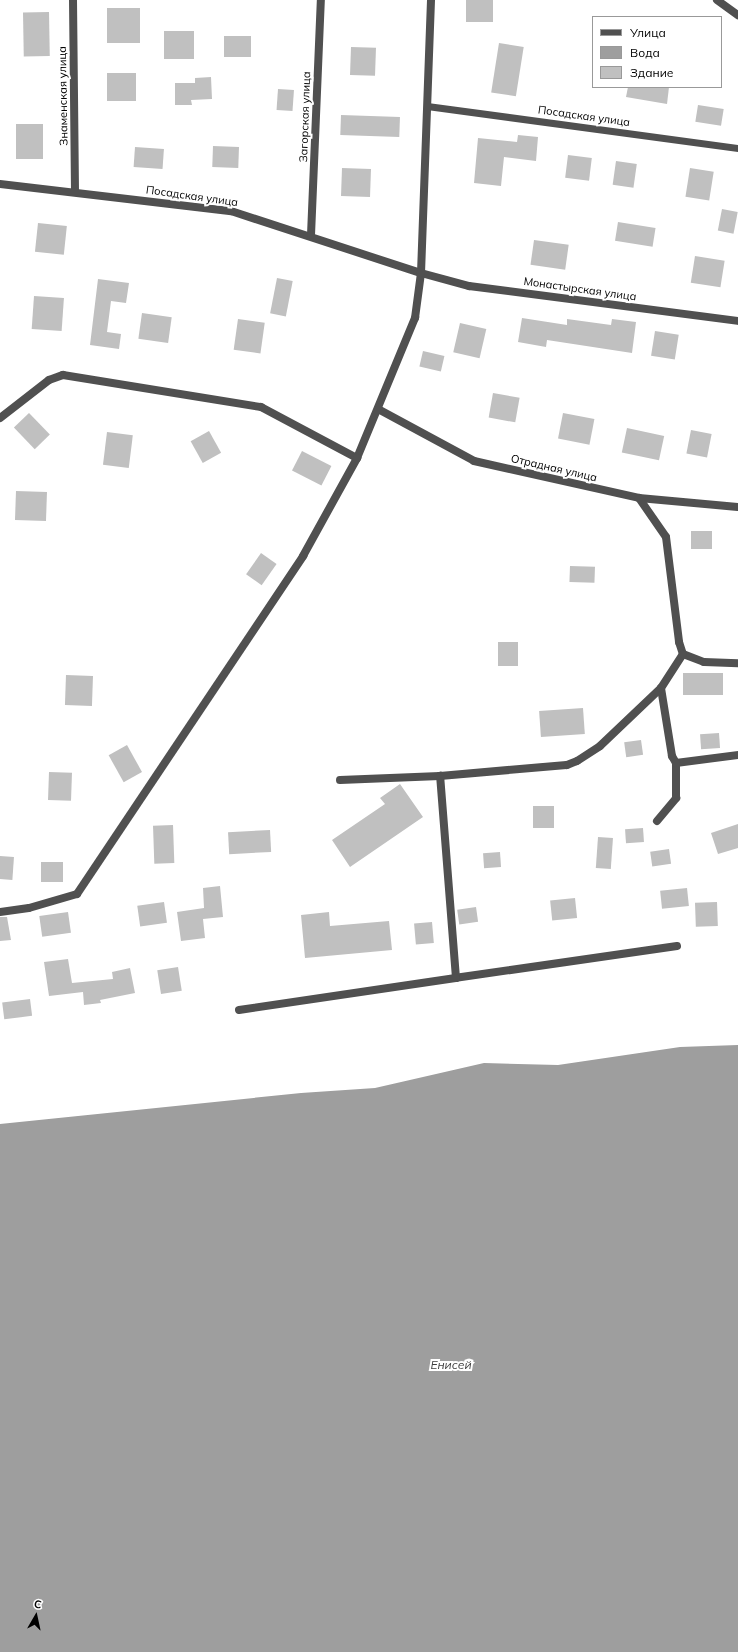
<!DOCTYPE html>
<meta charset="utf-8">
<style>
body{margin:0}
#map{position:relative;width:738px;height:1652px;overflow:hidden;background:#fff;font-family:Mulish,sans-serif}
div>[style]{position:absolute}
.water>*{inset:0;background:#9e9e9e}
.building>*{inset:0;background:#c0c0c0;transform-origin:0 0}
.service>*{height:7px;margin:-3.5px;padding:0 3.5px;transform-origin:3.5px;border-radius:3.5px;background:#505050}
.minor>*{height:8px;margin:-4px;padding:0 4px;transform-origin:4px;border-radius:4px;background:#505050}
span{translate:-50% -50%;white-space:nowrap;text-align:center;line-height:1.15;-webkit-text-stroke:4px #fff;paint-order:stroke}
.street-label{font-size:11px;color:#000}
.water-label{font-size:12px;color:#3f3f3f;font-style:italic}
.legend{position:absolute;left:592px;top:16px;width:130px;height:72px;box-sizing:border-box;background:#fff;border:1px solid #999;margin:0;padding:5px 7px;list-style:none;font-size:12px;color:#000}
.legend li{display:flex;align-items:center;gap:8px;height:20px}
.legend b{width:20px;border:1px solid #999}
.north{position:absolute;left:16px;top:1596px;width:40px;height:40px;-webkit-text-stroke:3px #fff;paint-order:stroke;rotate:9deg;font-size:11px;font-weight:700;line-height:16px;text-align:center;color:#000}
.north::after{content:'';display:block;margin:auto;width:14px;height:18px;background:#000;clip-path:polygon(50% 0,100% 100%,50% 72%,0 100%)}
</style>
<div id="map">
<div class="water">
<div style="clip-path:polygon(738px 1045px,738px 1652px,0 1652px,0 1124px,301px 1093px,375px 1088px,484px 1063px,558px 1065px,680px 1047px)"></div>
</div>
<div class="building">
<div style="left:466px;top:0;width:27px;height:22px"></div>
<div style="left:140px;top:8px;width:35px;height:33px;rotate:90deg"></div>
<div style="left:49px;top:12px;width:44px;height:26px;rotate:89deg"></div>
<div style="left:164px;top:31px;width:30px;height:28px"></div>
<div style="left:224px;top:36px;width:27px;height:21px"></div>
<div style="left:499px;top:43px;width:25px;height:50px;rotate:9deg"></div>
<div style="left:351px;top:47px;width:25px;height:28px;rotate:2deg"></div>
<div style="left:107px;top:73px;width:29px;height:28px"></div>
<div style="clip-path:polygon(211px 77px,212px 99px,191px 100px,192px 105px,175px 105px,175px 83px,195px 83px,195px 78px)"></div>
<div style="clip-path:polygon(628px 87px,669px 87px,667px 104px,626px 97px)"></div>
<div style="left:278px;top:89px;width:16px;height:21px;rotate:4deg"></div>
<div style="left:698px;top:105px;width:26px;height:17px;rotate:9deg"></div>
<div style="left:341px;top:115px;width:59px;height:20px;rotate:2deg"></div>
<div style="left:16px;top:124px;width:27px;height:35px"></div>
<div style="clip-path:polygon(518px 135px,538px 137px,536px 161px,504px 157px,501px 186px,474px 183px,478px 138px,517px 142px)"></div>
<div style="left:213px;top:146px;width:26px;height:21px;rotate:2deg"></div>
<div style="left:135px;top:147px;width:29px;height:20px;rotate:4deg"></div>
<div style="left:568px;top:155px;width:24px;height:23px;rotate:7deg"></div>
<div style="left:616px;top:161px;width:21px;height:24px;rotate:8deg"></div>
<div style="left:342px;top:168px;width:29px;height:28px;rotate:2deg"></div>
<div style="left:690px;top:168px;width:24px;height:29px;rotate:9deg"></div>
<div style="left:722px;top:209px;width:16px;height:22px;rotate:11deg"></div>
<div style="left:618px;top:222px;width:38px;height:19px;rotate:9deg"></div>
<div style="left:38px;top:223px;width:29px;height:29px;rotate:6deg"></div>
<div style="left:534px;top:240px;width:35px;height:25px;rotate:8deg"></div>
<div style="left:695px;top:256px;width:30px;height:27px;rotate:9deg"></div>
<div style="left:277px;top:278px;width:16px;height:36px;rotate:11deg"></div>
<div style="clip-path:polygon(98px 279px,129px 283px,126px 303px,111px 301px,107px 332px,121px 334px,119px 349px,90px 345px)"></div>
<div style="left:34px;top:296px;width:30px;height:33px;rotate:4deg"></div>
<div style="left:142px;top:313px;width:30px;height:26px;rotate:8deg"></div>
<div style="clip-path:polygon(522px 318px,567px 325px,567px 319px,611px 325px,612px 319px,636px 322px,632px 353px,547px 340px,546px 347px,518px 342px)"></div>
<div style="left:238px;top:319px;width:27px;height:31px;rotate:8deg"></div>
<div style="left:460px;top:323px;width:27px;height:30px;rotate:13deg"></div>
<div style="left:655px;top:331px;width:24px;height:25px;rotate:9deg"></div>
<div style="left:423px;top:351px;width:22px;height:16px;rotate:13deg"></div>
<div style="left:493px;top:393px;width:27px;height:25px;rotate:10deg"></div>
<div style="left:29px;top:413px;width:30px;height:21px;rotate:46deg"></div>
<div style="left:563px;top:413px;width:32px;height:26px;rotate:11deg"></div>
<div style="left:627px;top:428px;width:38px;height:25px;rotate:12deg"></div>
<div style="left:691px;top:430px;width:21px;height:24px;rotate:11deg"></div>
<div style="left:209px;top:431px;width:25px;height:21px;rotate:61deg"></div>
<div style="left:107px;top:432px;width:26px;height:33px;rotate:7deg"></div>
<div style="left:302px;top:451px;width:33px;height:22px;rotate:27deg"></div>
<div style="left:16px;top:491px;width:31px;height:29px;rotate:2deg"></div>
<div style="left:691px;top:531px;width:21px;height:18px"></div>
<div style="left:261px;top:553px;width:19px;height:26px;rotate:35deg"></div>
<div style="left:570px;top:566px;width:25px;height:16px;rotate:2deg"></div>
<div style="left:498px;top:642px;width:20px;height:24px"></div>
<div style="left:683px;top:673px;width:40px;height:22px"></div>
<div style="left:66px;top:675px;width:27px;height:30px;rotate:2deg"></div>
<div style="left:583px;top:708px;width:26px;height:44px;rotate:86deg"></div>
<div style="left:719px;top:733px;width:15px;height:19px;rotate:86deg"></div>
<div style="left:641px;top:740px;width:15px;height:17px;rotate:82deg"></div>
<div style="left:127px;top:745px;width:31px;height:21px;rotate:61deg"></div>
<div style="left:49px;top:772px;width:23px;height:28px;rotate:2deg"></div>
<div style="clip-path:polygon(400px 784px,423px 817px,350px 867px,332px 840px,385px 804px,380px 798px)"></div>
<div style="left:533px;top:806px;width:21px;height:22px"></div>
<div style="clip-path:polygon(738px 824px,738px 848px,718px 854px,711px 833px)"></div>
<div style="left:173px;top:825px;width:38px;height:20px;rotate:88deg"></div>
<div style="left:643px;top:828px;width:14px;height:18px;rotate:86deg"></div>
<div style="left:270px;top:830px;width:22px;height:42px;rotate:87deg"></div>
<div style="left:598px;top:837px;width:15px;height:31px;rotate:4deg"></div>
<div style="left:669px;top:849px;width:15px;height:19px;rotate:82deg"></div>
<div style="left:500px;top:852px;width:15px;height:17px;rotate:86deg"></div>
<div style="left:0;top:856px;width:14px;height:23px;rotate:4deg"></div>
<div style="left:41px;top:862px;width:22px;height:20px"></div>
<div style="clip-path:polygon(220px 886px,223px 917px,203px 919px,205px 938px,181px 941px,177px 912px,204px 908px,203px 888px)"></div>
<div style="left:687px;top:888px;width:18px;height:27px;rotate:84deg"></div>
<div style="left:575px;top:898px;width:20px;height:25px;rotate:84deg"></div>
<div style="left:164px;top:902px;width:21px;height:27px;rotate:82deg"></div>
<div style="left:717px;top:902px;width:24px;height:22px;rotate:88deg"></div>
<div style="left:476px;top:907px;width:15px;height:19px;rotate:82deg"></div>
<div style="left:68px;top:912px;width:21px;height:29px;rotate:82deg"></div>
<div style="clip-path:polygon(329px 912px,330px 926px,389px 921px,392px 950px,305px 958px,301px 915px)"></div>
<div style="clip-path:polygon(0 917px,7px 917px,11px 940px,0 941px)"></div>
<div style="left:432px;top:922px;width:21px;height:18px;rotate:85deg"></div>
<div style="clip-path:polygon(68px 959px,72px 983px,113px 979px,112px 972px,130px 968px,135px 993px,100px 1000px,101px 1003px,84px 1005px,83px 992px,49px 996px,44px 962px)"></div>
<div style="left:178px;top:967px;width:24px;height:21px;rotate:81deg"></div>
<div style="left:30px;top:999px;width:17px;height:28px;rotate:83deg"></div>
</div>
<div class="service">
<div style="left:427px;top:106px;width:314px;rotate:7.7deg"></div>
</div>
<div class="minor">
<div style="left:73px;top:0;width:192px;rotate:89.4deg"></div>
<div style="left:717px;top:0;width:26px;rotate:36deg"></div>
<div style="left:0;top:184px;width:233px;rotate:6.7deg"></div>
<div style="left:231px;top:211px;width:200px;rotate:18.1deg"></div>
<div style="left:421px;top:273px;width:50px;rotate:15.2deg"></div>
<div style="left:469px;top:286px;width:271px;rotate:7.4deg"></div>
<div style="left:311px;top:235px;width:235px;rotate:-87.6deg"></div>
<div style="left:378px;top:409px;width:109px;rotate:28.4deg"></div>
<div style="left:474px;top:461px;width:169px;rotate:12.6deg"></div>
<div style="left:639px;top:498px;width:99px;rotate:5.2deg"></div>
<div style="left:0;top:418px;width:62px;rotate:-37.8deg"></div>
<div style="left:49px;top:380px;width:15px;rotate:-20deg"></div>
<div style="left:63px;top:375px;width:201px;rotate:9.2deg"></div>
<div style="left:261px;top:407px;width:109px;rotate:28deg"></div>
<div style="left:357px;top:458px;width:152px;rotate:-67.5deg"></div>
<div style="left:415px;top:318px;width:45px;rotate:-82.4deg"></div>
<div style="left:421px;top:273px;width:273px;rotate:-87.9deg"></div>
<div style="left:639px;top:498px;width:47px;rotate:55.3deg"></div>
<div style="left:666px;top:537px;width:106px;rotate:82.9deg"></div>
<div style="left:679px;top:642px;width:13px;rotate:72deg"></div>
<div style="left:683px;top:654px;width:22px;rotate:21deg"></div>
<div style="left:704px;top:662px;width:34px;rotate:2deg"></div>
<div style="left:676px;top:763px;width:63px;rotate:-7.4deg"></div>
<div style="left:340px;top:780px;width:100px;rotate:-2.3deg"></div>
<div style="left:657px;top:821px;width:30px;rotate:-50deg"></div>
<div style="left:676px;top:798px;width:35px;rotate:-90deg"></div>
<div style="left:676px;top:763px;width:8px;rotate:-120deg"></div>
<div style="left:672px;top:756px;width:69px;rotate:-99.2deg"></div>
<div style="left:0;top:912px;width:29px;rotate:-8deg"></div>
<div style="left:29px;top:908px;width:50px;rotate:-16.3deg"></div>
<div style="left:77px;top:894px;width:407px;rotate:-56.2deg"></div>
<div style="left:303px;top:556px;width:112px;rotate:-61.1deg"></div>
<div style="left:677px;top:946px;width:223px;rotate:171.8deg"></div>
<div style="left:456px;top:978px;width:203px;rotate:-94.5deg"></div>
<div style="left:440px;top:776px;width:127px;rotate:-5deg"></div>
<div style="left:567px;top:765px;width:11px;rotate:-22deg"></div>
<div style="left:577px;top:761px;width:27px;rotate:-33deg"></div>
<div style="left:600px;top:746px;width:84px;rotate:-43.6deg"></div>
<div style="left:661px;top:688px;width:40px;rotate:-57.1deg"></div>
<div style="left:239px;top:1010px;width:219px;rotate:-8.4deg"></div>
</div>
<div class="street-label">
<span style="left:63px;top:96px;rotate:-91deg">Знаменская улица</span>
<span style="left:584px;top:116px;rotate:8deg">Посадская улица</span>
<span style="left:305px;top:117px;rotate:-88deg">Загорская улица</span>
<span style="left:192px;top:196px;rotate:8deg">Посадская улица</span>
<span style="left:580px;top:289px;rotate:8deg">Монастырская улица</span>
<span style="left:554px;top:468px;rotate:13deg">Отрадная улица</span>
</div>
<div class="water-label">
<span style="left:451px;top:1365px">Енисей</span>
</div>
<ul class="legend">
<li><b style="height:5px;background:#505050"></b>Улица</li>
<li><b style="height:11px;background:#9e9e9e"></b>Вода</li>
<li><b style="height:11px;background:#c0c0c0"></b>Здание</li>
</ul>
<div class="north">С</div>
</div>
